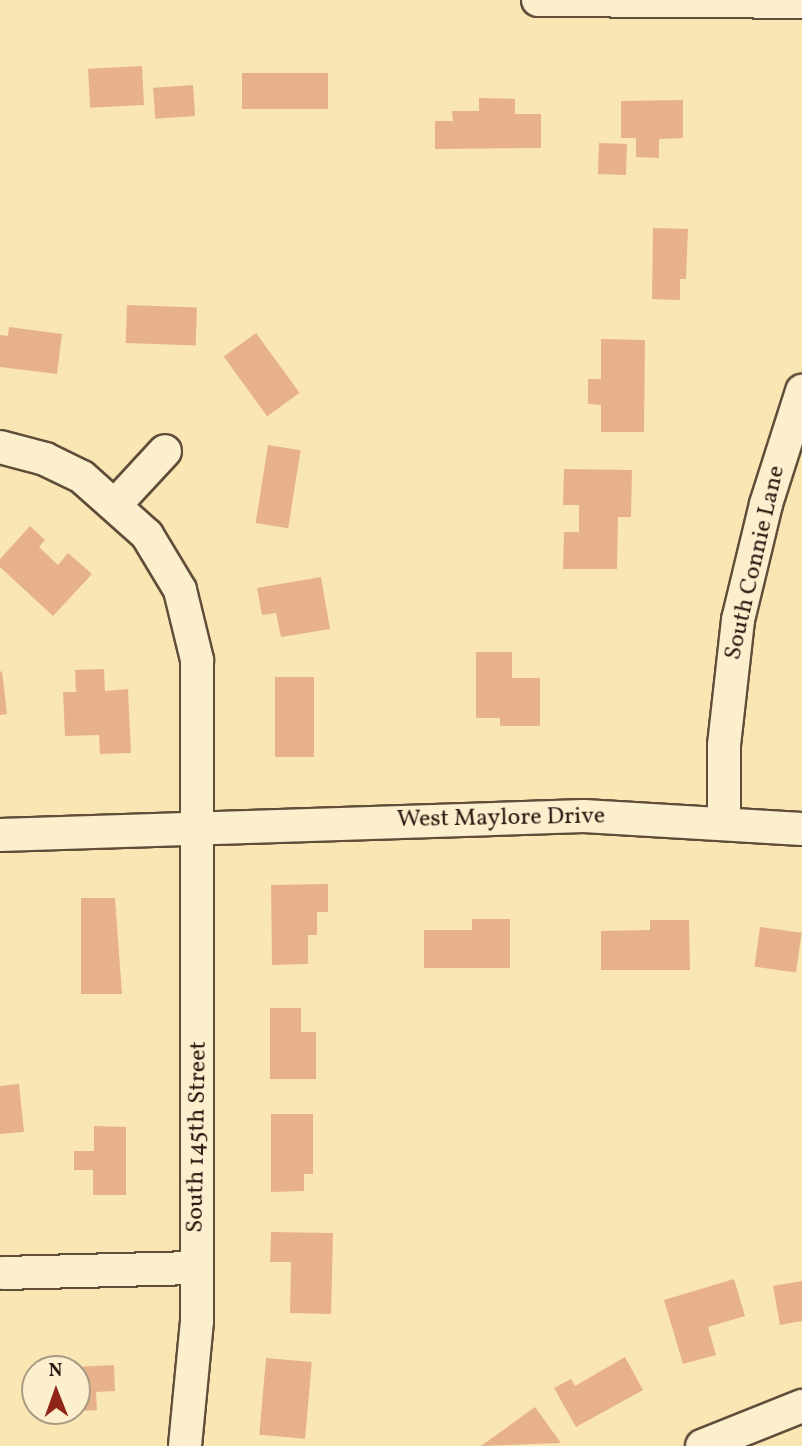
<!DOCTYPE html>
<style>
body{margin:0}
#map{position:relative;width:802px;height:1446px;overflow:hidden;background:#fae6b3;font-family:Vollkorn,serif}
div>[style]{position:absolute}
.building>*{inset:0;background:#e7b28b;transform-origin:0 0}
.roads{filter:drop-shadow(2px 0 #604d3a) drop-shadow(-2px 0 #604d3a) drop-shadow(0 2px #604d3a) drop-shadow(0 -2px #604d3a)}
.minor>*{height:32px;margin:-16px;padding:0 16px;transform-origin:16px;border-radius:16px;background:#fcefce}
span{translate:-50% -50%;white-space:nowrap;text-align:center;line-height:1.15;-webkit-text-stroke:5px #fcefce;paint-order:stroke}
.street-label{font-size:24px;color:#2d1a12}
.north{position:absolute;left:21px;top:1355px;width:70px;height:70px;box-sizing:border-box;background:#fcefce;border:2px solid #a99a83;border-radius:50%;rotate:359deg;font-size:19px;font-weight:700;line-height:28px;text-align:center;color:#2d1a12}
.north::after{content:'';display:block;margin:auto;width:24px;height:32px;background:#8f2418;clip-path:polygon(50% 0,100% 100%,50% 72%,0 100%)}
</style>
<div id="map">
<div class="building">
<div style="left:142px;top:66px;width:39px;height:54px;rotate:87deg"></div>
<div style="left:242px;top:73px;width:86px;height:36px"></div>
<div style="left:193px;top:85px;width:31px;height:40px;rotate:86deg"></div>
<div style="clip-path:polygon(479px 98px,515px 99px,515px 114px,541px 114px,541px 148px,435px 149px,435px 121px,453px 121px,452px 111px,479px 111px)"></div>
<div style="clip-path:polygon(683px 100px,683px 138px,659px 139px,659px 158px,636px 157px,636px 138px,621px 138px,621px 101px)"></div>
<div style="left:599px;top:143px;width:28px;height:31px;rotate:2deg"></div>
<div style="clip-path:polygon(653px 228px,688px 229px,686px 279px,680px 279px,680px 300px,652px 299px)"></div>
<div style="left:127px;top:305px;width:70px;height:38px;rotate:2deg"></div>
<div style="clip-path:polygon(9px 327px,62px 334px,57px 374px,0 367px,0 335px,8px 336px)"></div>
<div style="left:256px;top:333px;width:74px;height:40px;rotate:54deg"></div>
<div style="clip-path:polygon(601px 339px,645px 340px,644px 432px,601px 432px,601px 405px,588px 404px,588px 379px,601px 379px)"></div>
<div style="left:268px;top:445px;width:33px;height:79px;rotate:9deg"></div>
<div style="clip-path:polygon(564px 469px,632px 470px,631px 517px,618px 517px,617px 569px,563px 569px,564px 532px,579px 532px,579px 505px,563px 505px)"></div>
<div style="clip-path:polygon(30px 526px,45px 540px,39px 547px,58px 565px,68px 553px,92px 574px,53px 616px,0 567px,0 559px)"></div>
<div style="clip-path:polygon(321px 577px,330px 629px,281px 637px,276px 613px,262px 615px,257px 588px)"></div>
<div style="clip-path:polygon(476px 652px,512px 652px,512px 678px,540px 678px,540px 726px,500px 726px,500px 718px,476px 718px)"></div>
<div style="clip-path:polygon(104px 669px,105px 691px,128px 689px,131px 753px,100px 754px,99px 735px,65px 736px,63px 692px,76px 692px,75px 670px)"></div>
<div style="clip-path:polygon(2px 671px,7px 714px,0 715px,0 672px)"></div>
<div style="left:275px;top:677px;width:39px;height:80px"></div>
<div style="clip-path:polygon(328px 884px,328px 912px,317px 912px,317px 935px,308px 935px,308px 964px,272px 965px,271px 885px)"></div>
<div style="clip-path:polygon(81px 898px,115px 898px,122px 994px,81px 994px)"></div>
<div style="clip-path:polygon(472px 919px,510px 919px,510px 968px,424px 968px,424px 930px,472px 930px)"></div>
<div style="clip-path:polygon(650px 920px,689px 920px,690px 970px,601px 970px,601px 931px,650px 930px)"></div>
<div style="left:760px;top:927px;width:42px;height:40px;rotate:8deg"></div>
<div style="clip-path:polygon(270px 1008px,301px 1008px,301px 1032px,316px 1032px,316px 1079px,270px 1079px)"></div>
<div style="clip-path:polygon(19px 1084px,24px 1132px,0 1134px,0 1086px)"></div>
<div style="clip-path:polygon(271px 1114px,313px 1114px,313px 1174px,304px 1174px,304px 1191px,271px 1192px)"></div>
<div style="clip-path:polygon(94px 1126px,126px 1127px,126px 1195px,93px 1195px,93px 1170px,74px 1170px,74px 1151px,94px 1151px)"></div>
<div style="clip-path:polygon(271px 1232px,333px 1233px,331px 1314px,290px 1313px,291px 1262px,270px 1262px)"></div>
<div style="clip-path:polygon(734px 1279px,745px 1316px,708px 1327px,716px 1355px,683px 1364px,664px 1300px)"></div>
<div style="clip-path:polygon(802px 1281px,802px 1321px,780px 1325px,773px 1286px)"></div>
<div style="clip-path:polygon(625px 1357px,643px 1390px,576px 1427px,554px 1388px,571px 1379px,575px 1386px)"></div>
<div style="left:266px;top:1358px;width:46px;height:77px;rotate:5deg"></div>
<div style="clip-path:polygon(114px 1365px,115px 1391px,96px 1392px,97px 1410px,77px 1411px,77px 1367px)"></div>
<div style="clip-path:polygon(535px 1407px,561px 1443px,481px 1446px)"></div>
</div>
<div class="roads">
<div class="minor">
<div style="left:538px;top:0;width:264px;rotate:0.4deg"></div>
<div style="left:0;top:447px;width:47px;rotate:14.9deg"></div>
<div style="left:45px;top:459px;width:41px;rotate:25.9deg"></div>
<div style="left:82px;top:477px;width:87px;rotate:41.7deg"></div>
<div style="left:147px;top:535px;width:64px;rotate:59deg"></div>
<div style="left:180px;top:590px;width:72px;rotate:76.3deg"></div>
<div style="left:197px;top:660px;width:661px;rotate:90deg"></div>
<div style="left:197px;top:1321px;width:126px;rotate:95.5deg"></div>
<div style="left:116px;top:504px;width:72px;rotate:-47.2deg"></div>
<div style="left:724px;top:822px;width:77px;rotate:-90deg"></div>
<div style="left:724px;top:745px;width:126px;rotate:-83.6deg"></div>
<div style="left:738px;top:620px;width:119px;rotate:-76.4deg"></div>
<div style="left:766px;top:504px;width:119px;rotate:-72.3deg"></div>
<div style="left:0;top:835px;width:584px;rotate:-1.86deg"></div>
<div style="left:584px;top:816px;width:218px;rotate:3.4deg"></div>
<div style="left:3px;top:1273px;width:194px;rotate:-1.5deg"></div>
<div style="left:702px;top:1446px;width:108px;rotate:-21.8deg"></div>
</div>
</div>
<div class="street-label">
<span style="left:756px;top:563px;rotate:-77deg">South Connie Lane</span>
<span style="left:501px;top:819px;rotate:-1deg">West Maylore Drive</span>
<span style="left:198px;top:1137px;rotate:-89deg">South 145th Street</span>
</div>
<div class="north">N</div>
</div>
